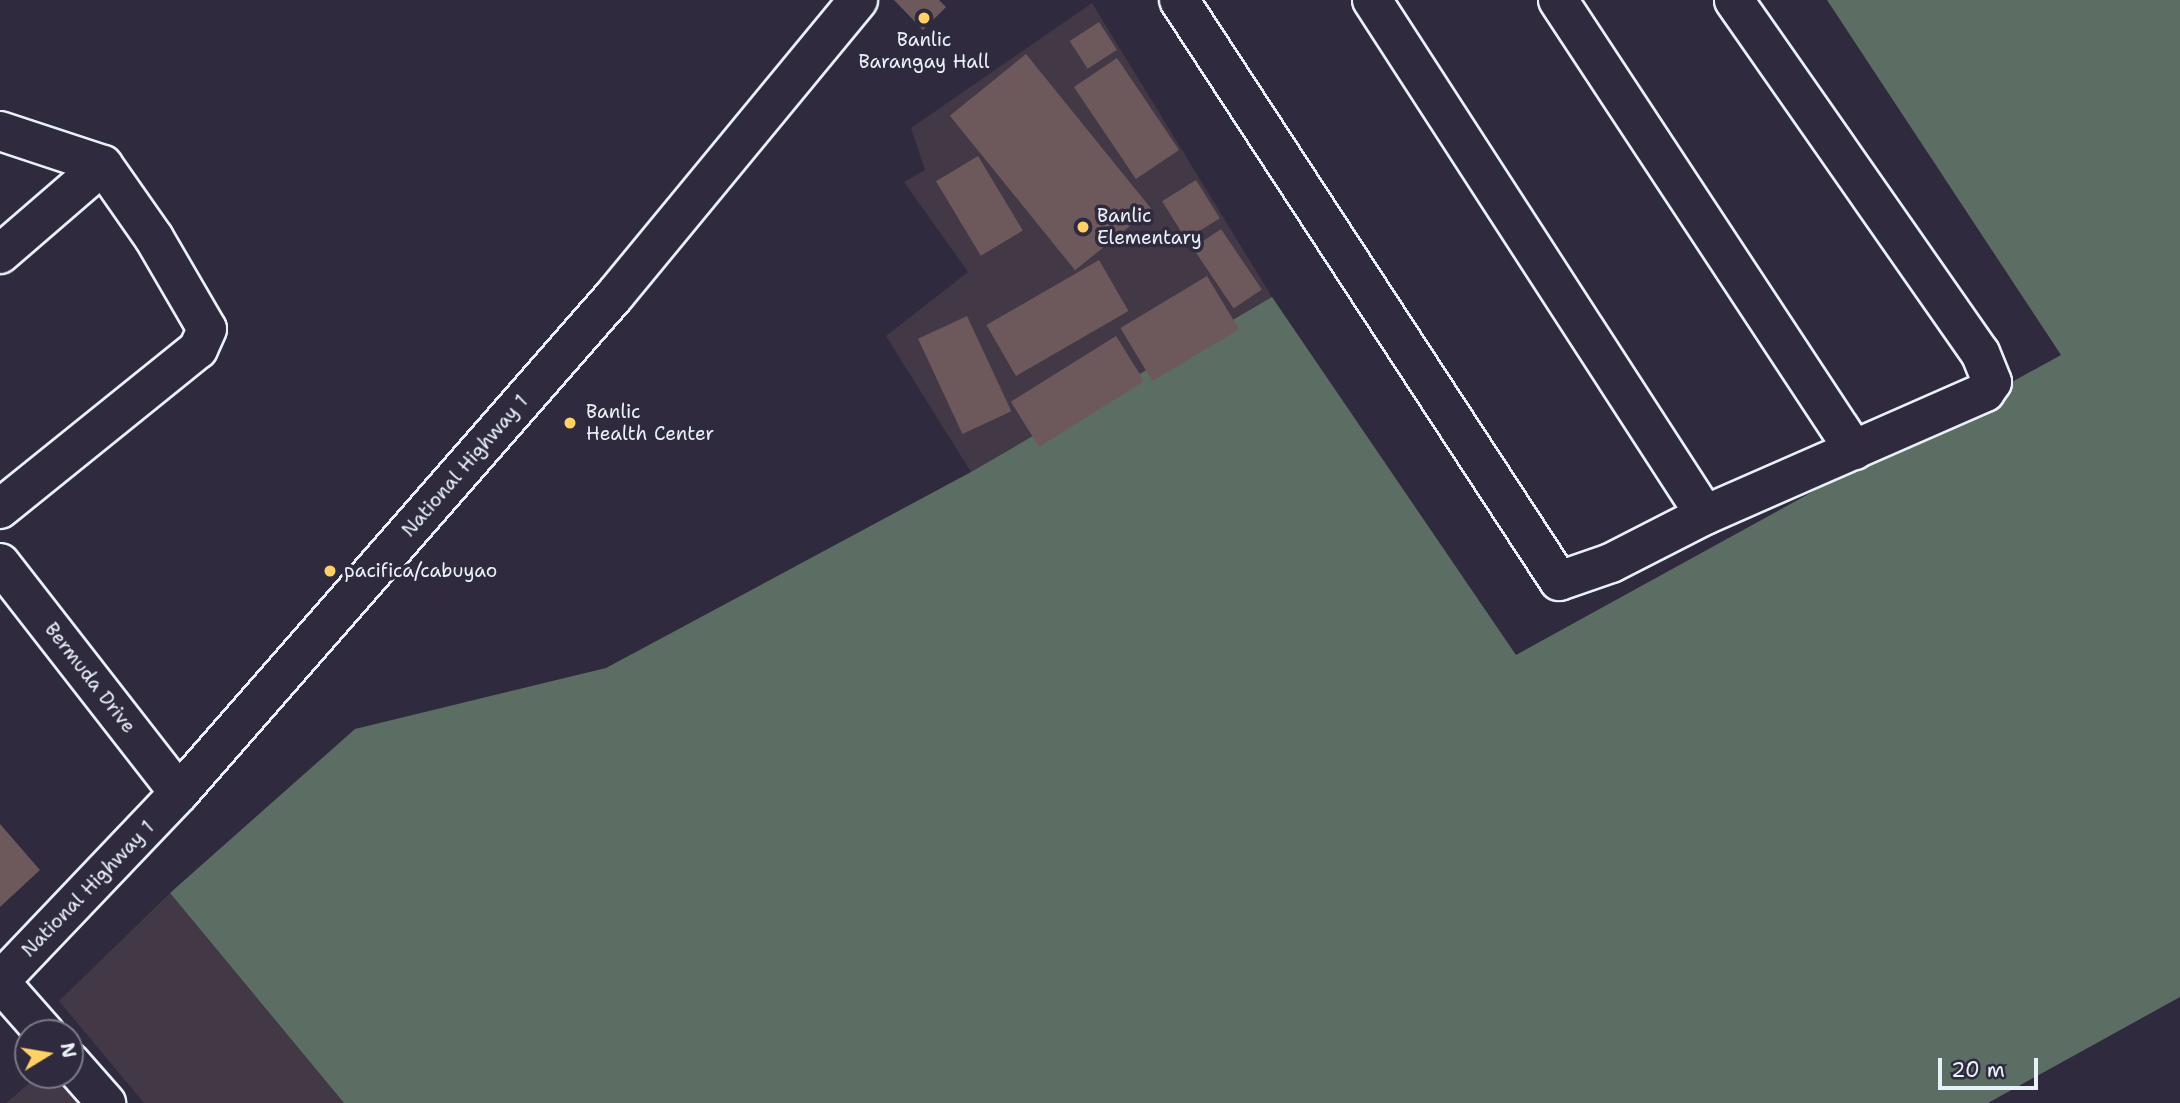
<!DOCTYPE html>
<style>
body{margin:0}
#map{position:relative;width:2180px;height:1103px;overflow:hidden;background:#2f2a3d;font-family:"Shantell Sans",sans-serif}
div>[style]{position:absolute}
.built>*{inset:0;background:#423846}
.green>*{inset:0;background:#5c6d64}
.building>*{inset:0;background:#6d595b;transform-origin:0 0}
.roads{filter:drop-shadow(2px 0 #e8f1f8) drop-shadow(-2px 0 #e8f1f8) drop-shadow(0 2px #e8f1f8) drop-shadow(0 -2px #e8f1f8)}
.minor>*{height:38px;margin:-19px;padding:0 19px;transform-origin:19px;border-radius:19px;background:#2f2a3d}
.highway>*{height:38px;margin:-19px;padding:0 19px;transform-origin:19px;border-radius:19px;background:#2f2a3d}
.dots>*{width:19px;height:19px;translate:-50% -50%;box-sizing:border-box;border:4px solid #2f2a3d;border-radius:50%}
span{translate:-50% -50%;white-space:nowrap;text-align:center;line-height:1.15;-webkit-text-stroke:7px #2f2a3d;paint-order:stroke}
.poi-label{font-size:19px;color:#e8f1f8}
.left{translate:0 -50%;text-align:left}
.street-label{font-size:19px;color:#e8f1f8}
.north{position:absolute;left:14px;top:1019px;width:70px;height:70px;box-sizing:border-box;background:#2f2a3d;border:2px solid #797a88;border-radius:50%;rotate:79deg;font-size:19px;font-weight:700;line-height:28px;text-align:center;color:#e8f1f8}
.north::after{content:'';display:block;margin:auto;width:24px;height:32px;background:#ffd166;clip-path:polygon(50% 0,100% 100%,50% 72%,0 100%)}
.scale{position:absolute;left:1938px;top:1058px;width:100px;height:32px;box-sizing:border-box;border:4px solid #e8f1f8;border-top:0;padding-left:9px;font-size:21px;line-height:24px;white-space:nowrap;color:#e8f1f8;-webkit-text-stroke:5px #2f2a3d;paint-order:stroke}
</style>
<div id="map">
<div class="built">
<div style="clip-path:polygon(1092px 3px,1272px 297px,971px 472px,886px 336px,968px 272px,904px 182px,925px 170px,911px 128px)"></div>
<div style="clip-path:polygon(170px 893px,344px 1103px,144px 1103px,59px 1001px)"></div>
<div style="clip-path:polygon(39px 1075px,61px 1075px,84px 1103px,6px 1103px)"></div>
</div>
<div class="green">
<div style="clip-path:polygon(1827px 0,2180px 0,2180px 997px,1988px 1103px,344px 1103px,170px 893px,355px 729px,606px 668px,971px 472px,1272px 297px,1516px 655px,2061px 355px)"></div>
</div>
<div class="building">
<div style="clip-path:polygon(894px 0,939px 0,946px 7px,923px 30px)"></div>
<div style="left:1099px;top:22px;width:33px;height:35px;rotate:57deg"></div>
<div style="left:1026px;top:54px;width:199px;height:98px;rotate:51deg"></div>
<div style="left:1117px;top:58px;width:111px;height:52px;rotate:56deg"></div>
<div style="left:978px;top:156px;width:87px;height:49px;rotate:59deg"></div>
<div style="left:1196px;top:180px;width:45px;height:40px;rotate:58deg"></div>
<div style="left:1221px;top:229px;width:73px;height:34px;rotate:56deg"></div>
<div style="left:1099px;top:260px;width:59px;height:130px;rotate:60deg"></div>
<div style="left:1207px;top:276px;width:62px;height:101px;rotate:59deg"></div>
<div style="left:967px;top:316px;width:105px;height:54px;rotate:65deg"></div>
<div style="left:1116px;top:336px;width:53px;height:124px;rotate:58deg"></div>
<div style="clip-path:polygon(0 824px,40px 870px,0 907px)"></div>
</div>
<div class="roads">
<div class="minor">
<div style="left:1179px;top:0;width:694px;rotate:56.81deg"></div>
<div style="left:1559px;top:581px;width:55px;rotate:-19.1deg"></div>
<div style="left:1611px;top:563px;width:106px;rotate:-27.1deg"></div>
<div style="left:1705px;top:515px;width:306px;rotate:-23.7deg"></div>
<div style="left:1985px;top:392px;width:12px;rotate:-55deg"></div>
<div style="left:1992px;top:382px;width:31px;rotate:-112deg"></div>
<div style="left:1980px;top:353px;width:430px;rotate:-124.9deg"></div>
<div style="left:1372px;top:0;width:613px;rotate:57.11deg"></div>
<div style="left:1558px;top:0;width:539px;rotate:56.66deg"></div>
<div style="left:0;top:131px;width:108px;rotate:18.3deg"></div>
<div style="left:103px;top:165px;width:89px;rotate:55.1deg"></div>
<div style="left:154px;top:238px;width:105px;rotate:59.8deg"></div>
<div style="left:207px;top:329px;width:22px;rotate:114deg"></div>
<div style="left:198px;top:349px;width:255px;rotate:141.1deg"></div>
<div style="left:0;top:254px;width:136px;rotate:-40.8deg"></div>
<div style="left:0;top:563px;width:291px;rotate:52.1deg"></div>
<div style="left:0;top:982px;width:68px;rotate:48.6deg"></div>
<div style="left:70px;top:1062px;width:55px;rotate:48.7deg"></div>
</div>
<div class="highway">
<div style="left:0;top:981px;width:260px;rotate:-46.4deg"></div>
<div style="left:179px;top:793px;width:662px;rotate:-48.8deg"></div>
<div style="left:615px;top:295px;width:382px;rotate:-50.5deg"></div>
</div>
</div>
<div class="dots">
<div style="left:924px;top:18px;background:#ffd166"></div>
<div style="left:1083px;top:227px;background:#ffd166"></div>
<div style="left:570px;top:423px;background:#ffd166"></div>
<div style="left:330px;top:571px;background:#ffd166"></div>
</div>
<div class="poi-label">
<span style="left:924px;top:51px">Banlic<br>Barangay Hall</span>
<span class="left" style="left:1097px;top:227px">Banlic<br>Elementary</span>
<span class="left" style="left:586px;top:423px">Banlic<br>Health Center</span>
<span class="left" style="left:344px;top:571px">pacifica/cabuyao</span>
</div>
<div class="street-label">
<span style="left:465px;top:466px;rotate:-49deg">National Highway 1</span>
<span style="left:90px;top:678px;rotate:52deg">Bermuda Drive</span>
<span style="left:88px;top:889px;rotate:-46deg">National Highway 1</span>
</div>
<div class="north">N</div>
<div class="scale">20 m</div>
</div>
